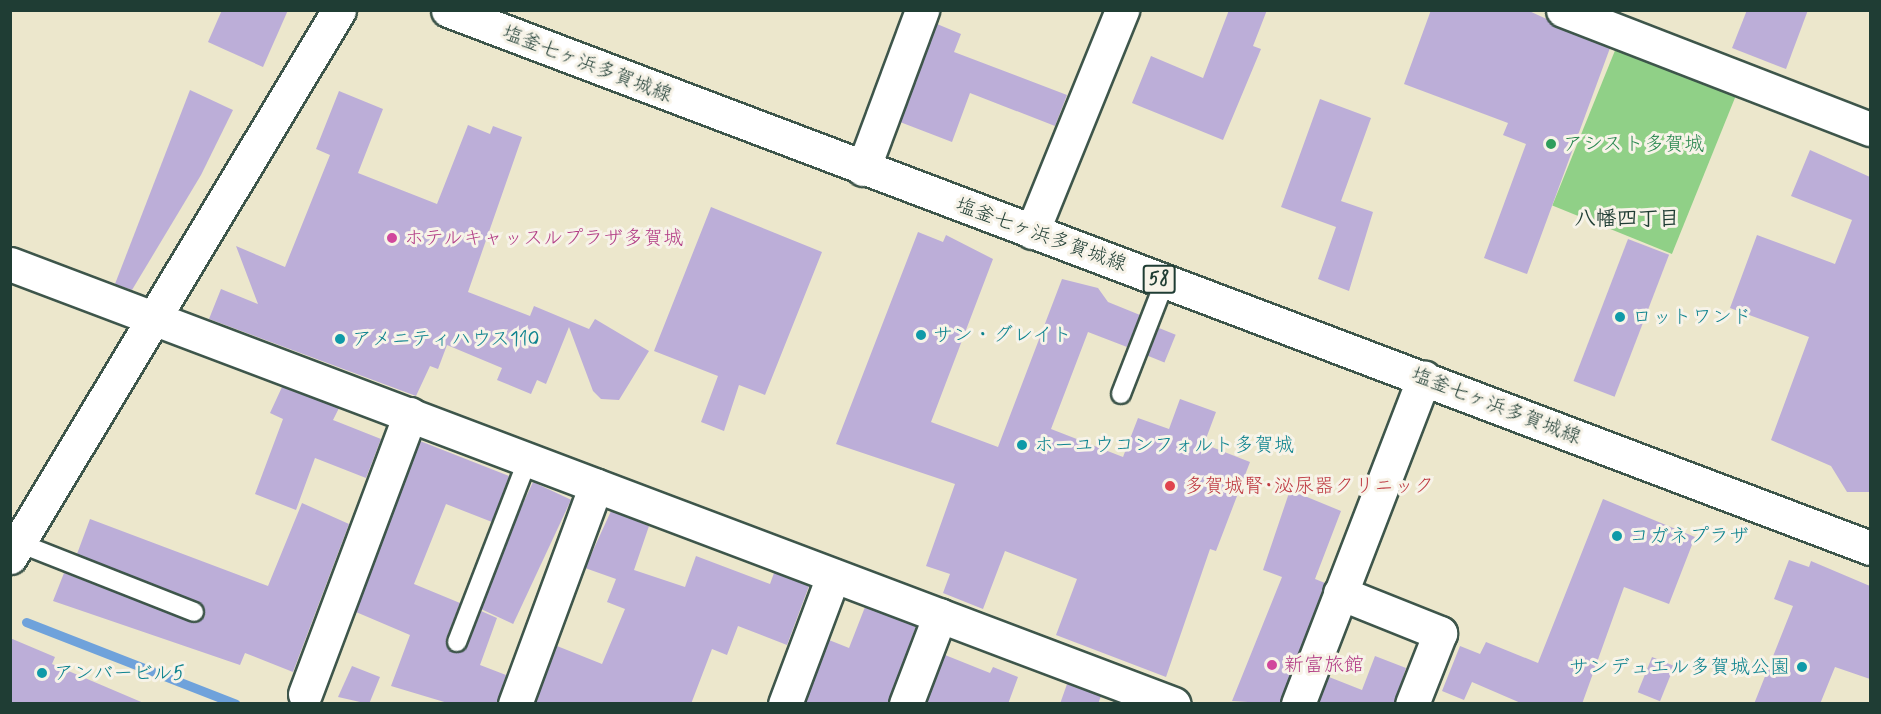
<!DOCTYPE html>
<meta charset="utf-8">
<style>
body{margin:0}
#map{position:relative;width:1881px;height:714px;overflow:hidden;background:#ece7cc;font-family:Mynerve,"Klee One",sans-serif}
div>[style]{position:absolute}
.green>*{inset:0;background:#90d087;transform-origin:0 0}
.stream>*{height:9px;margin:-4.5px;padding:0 4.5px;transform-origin:4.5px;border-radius:4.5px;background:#6fa2db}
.building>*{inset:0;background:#bcaed8;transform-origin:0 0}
.roads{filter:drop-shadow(2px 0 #3e564b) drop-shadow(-2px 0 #3e564b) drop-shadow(0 2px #3e564b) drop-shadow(0 -2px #3e564b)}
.lane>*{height:18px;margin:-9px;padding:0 9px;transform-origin:9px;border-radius:9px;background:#fff}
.street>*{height:33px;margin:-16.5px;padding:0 16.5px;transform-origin:16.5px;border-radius:16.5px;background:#fff}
.secondary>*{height:33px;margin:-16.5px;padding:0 16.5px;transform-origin:16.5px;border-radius:16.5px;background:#fff}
.primary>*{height:33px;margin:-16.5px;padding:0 16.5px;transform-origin:16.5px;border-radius:16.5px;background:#fff}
.dots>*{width:16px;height:16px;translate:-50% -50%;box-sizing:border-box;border:3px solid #f7f3e8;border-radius:50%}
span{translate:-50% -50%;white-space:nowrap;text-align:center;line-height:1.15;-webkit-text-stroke:6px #f7f3e8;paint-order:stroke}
.shield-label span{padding:2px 4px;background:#f7f3e8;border:2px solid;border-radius:4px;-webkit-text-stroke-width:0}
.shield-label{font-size:18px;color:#1f3d34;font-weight:700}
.street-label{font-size:20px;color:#1f3d34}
.leisure-label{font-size:20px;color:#27864d}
.left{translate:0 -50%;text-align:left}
.hotel-label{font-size:20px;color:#b23c85}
.culture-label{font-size:20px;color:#0d838f}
.right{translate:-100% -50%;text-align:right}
.health-label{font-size:20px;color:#be3a42}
.neighbourhood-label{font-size:21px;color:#1f3d34;font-weight:700}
.frame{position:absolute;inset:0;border:12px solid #1f3d34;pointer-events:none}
</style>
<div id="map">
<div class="green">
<div style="left:1616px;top:48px;width:129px;height:170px;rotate:22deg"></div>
</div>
<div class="stream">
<div style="left:26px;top:622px;width:225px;rotate:21.3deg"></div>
</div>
<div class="building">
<div style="clip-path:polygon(222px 10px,288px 10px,263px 67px,208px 42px)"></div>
<div style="clip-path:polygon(1229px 10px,1267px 10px,1253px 46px,1261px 49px,1223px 140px,1132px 103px,1151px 56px,1203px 78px)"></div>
<div style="clip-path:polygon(1431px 10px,1527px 10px,1610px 48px,1527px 274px,1484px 258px,1526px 144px,1503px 135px,1508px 123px,1404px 84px)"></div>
<div style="clip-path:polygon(1747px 10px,1808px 10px,1786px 69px,1732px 48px)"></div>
<div style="clip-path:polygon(937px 24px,961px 34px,954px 52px,1067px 95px,1055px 126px,970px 93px,952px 142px,900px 122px)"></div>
<div style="clip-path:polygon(190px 90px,233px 110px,201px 175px,132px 290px,115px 284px)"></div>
<div style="clip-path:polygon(339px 91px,383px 109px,358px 173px,437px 204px,468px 125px,490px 134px,493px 126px,522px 137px,468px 292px,530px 316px,534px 306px,589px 329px,595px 319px,649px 351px,619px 400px,601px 399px,593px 391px,569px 327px,546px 384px,537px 380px,531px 394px,497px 380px,502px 368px,447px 345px,438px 369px,430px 366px,416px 396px,209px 319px,221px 289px,258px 304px,236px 246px,285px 267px,330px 155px,316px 149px)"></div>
<div style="clip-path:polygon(1320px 99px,1371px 118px,1341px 201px,1373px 212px,1349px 291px,1318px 279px,1336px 227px,1281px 207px)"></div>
<div style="clip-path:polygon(1810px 150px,1870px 177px,1870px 492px,1847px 492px,1831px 466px,1771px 440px,1809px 337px,1730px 308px,1757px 235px,1835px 264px,1852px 220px,1791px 196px)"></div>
<div style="clip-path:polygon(711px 207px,822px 252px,765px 395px,739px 385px,724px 431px,701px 422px,718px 376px,654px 351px)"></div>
<div style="clip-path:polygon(918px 232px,943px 242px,946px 235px,993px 259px,931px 422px,998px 447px,1062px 279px,1098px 288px,1108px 302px,1140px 315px,1127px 347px,1088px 332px,1051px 429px,1123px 457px,1138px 418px,1169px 429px,1180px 399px,1216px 412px,1204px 444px,1250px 462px,1216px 551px,1210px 549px,1166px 677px,1056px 635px,1077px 579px,1005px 551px,983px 609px,943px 593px,950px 574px,926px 566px,955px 484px,836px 444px)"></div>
<div style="left:1628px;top:239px;width:44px;height:152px;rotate:21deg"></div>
<div style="left:1159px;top:328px;width:18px;height:30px;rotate:22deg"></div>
<div style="clip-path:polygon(282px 387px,339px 408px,333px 420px,381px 439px,366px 478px,315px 458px,296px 510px,255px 494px,283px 419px,270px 413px)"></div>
<div style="clip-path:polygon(420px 441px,509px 476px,492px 522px,446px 504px,414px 584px,460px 603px,446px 639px,452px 652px,467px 647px,481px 611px,497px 618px,480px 665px,506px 675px,497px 704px,451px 704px,391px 686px,410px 635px,356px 612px)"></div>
<div style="left:533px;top:482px;width:42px;height:137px;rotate:25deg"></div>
<div style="clip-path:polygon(1290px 490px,1341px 511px,1315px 579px,1325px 583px,1280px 704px,1232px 701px,1282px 577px,1263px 570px)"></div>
<div style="clip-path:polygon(1603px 499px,1695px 537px,1669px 604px,1624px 587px,1582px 704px,1523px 704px,1472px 682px,1464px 700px,1442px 691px,1460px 646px,1480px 654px,1486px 642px,1538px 663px)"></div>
<div style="clip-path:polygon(302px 503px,349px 524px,293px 672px,245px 653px,240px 665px,53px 601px,64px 573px,196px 623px,205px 616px,199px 602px,77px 554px,90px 519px,268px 586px)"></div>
<div style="clip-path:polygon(611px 511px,649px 526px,634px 570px,685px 587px,696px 556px,770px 584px,774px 573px,809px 586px,787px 645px,738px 626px,727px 655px,712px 649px,691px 704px,535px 704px,557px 646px,602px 664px,625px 609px,607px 602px,616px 579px,585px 568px)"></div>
<div style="clip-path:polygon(1789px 560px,1809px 567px,1811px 561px,1870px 586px,1870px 679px,1835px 667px,1820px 704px,1754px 704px,1793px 606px,1774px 599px)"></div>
<div style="clip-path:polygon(865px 607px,916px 626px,888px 704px,805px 704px,829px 640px,849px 648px)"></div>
<div style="clip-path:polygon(10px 638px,55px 657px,52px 664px,146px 704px,10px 704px)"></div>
<div style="clip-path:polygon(945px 655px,990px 673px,993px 667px,1018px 677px,1008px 704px,926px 704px)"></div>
<div style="clip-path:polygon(1375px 656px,1406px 668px,1394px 704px,1318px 704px,1329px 677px,1362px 690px)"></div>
<div style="left:1652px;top:657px;width:24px;height:38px;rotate:22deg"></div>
<div style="clip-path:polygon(352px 666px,380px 677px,369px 704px,338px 697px)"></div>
<div style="clip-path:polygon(1067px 684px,1101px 696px,1098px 704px,1060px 704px)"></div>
</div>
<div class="roads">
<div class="lane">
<div style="left:1121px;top:394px;width:121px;rotate:-68.7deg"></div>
<div style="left:19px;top:543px;width:188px;rotate:21.5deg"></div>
<div style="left:457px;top:642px;width:196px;rotate:-68.8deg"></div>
</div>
<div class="street">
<div style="left:1563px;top:10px;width:329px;rotate:21.2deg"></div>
<div style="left:863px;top:169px;width:170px;rotate:-69.6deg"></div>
<div style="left:1032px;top:232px;width:240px;rotate:-67.9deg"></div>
<div style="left:10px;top:264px;width:1244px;rotate:20.71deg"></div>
<div style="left:1340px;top:593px;width:108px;rotate:21.8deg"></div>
<div style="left:1440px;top:633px;width:76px;rotate:111.5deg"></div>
<div style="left:305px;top:694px;width:299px;rotate:-69.4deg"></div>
<div style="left:515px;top:704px;width:233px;rotate:-69.7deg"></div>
<div style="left:785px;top:704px;width:137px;rotate:-69.4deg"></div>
<div style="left:906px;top:704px;width:95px;rotate:-69.1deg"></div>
<div style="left:1298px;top:704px;width:350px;rotate:-68.9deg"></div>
</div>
<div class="secondary">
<div style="left:10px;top:557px;width:638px;rotate:-58.97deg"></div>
</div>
<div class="primary">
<div style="left:448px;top:10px;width:1520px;rotate:20.72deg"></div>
</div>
</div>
<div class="dots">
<div style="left:1551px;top:144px;background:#2e9e5b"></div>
<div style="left:392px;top:238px;background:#d1479c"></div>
<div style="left:1620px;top:317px;background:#0f9aa8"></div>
<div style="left:921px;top:335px;background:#0f9aa8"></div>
<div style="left:340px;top:339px;background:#0f9aa8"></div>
<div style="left:1022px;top:445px;background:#0f9aa8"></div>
<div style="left:1170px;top:486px;background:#e0444e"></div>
<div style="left:1617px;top:536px;background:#0f9aa8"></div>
<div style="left:1272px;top:665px;background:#d1479c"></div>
<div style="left:1802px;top:667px;background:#0f9aa8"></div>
<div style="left:42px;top:673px;background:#0f9aa8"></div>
</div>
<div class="shield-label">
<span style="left:1159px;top:279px">58</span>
</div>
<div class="street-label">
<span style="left:587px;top:64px;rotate:21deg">塩釜七ヶ浜多賀城線</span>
<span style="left:1041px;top:235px;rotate:20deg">塩釜七ヶ浜多賀城線</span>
<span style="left:1496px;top:406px;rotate:21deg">塩釜七ヶ浜多賀城線</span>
</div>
<div class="leisure-label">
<span class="left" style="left:1563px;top:144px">アシスト多賀城</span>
</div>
<div class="hotel-label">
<span class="left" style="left:404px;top:238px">ホテルキャッスルプラザ多賀城</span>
<span class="left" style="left:1284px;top:665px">新富旅館</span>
</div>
<div class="culture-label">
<span class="left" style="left:1632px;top:317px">ロットワンド</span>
<span class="left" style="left:933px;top:335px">サン・グレイト</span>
<span class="left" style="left:352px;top:339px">アメニティハウス110</span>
<span class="left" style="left:1034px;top:445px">ホーユウコンフォルト多賀城</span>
<span class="left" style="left:1629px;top:536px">コガネプラザ</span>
<span class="right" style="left:1790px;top:667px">サンデュエル多賀城公園</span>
<span class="left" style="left:54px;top:673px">アンバービル5</span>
</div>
<div class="health-label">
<span class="left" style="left:1184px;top:486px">多賀城腎･泌尿器クリニック</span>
</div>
<div class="neighbourhood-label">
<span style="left:1627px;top:219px">八幡四丁目</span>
</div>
<div class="frame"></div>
</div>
